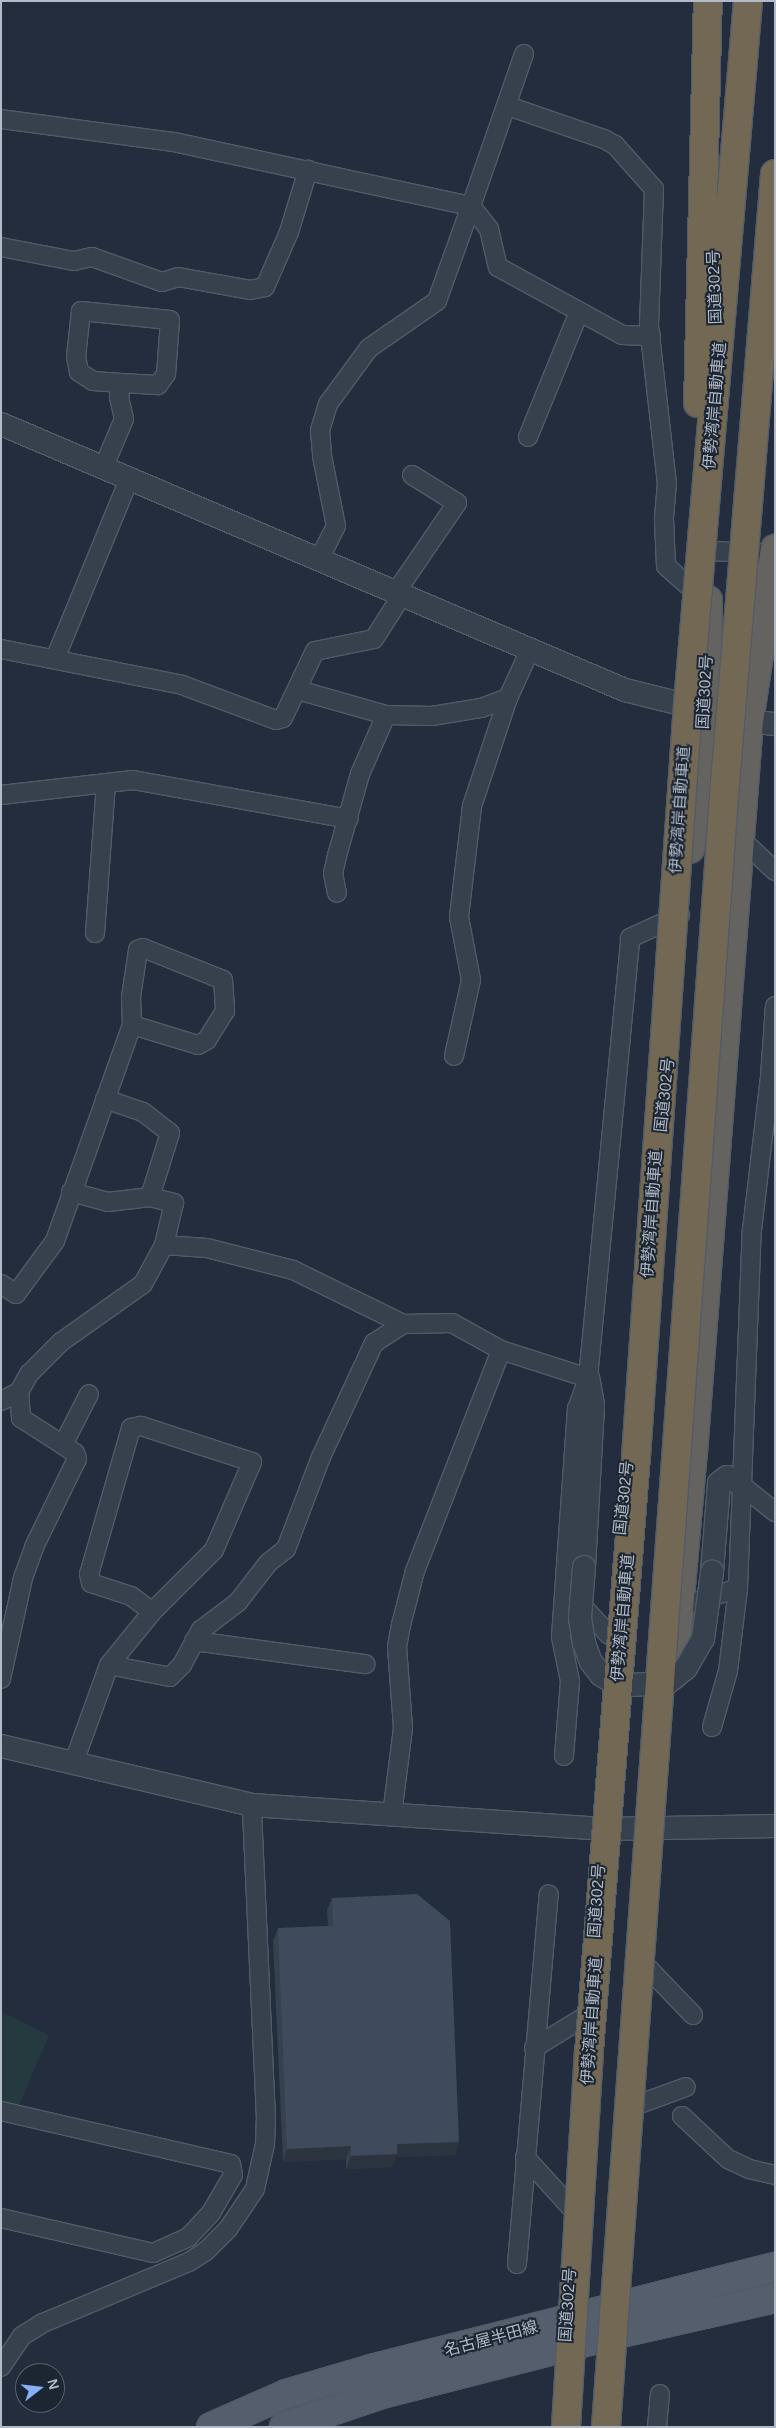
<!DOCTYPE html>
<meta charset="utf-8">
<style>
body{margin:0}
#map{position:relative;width:776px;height:2428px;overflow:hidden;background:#232d3d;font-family:Helvetica,"Noto Sans JP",sans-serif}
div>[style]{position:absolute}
.green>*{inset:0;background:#253a3e}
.roads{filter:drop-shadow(1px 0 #525b68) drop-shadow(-1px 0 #525b68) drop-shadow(0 1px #525b68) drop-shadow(0 -1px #525b68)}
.minor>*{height:18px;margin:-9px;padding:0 9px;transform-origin:9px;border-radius:9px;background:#37404d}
.tertiary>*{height:22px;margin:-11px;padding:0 11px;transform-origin:11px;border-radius:11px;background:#37404d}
.primary>*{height:28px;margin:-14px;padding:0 14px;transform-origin:14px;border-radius:14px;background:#555e6d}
.trunk>*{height:28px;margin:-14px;padding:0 14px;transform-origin:14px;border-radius:14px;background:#646360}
.bridges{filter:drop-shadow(1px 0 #525b68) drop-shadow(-1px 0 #525b68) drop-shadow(0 1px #525b68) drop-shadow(0 -1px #525b68)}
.tertiary-bridge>*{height:22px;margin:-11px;padding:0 11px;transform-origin:11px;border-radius:11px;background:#37404d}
.motorway-bridge>*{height:28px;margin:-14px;padding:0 14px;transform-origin:14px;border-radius:14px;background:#736854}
.wall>*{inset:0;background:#36404f}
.shaded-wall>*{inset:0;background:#2c3440}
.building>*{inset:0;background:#3f4b5c}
span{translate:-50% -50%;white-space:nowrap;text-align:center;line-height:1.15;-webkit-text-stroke:4px #1c2532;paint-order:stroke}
.street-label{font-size:16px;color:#b3bbc8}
.frame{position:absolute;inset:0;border:2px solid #b3bbc8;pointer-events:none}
.north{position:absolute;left:15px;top:2363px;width:50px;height:50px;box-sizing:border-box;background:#1c2532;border:1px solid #58616e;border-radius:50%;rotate:74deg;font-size:14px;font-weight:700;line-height:20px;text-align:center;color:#b3bbc8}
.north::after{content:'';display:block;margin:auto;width:18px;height:22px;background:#88aff9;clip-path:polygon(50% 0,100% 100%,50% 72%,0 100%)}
</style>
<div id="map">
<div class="green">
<div style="clip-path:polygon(1px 2012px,49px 2035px,17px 2110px,1px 2108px)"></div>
</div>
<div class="roads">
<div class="minor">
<div style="left:524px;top:54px;width:161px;rotate:109.2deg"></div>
<div style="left:471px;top:206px;width:29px;rotate:52deg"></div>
<div style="left:489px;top:229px;width:39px;rotate:77deg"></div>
<div style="left:498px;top:267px;width:141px;rotate:28.7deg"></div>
<div style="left:622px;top:335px;width:29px;rotate:2deg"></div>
<div style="left:508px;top:106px;width:102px;rotate:19deg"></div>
<div style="left:604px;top:139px;width:13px;rotate:29deg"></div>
<div style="left:615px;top:145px;width:59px;rotate:48.4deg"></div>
<div style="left:654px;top:189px;width:137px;rotate:92.1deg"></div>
<div style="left:649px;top:326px;width:158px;rotate:83.5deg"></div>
<div style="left:667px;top:483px;width:36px;rotate:95deg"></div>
<div style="left:664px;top:519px;width:47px;rotate:87.6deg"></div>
<div style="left:666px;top:566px;width:48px;rotate:41.6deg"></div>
<div style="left:1px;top:119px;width:175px;rotate:7.6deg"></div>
<div style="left:174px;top:142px;width:304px;rotate:12.2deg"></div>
<div style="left:471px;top:206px;width:101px;rotate:109.7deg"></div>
<div style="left:437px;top:301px;width:83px;rotate:145.3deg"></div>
<div style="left:369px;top:348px;width:69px;rotate:126.2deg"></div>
<div style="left:328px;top:404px;width:28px;rotate:107deg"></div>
<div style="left:320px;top:431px;width:25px;rotate:85deg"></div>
<div style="left:322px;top:456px;width:71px;rotate:78.7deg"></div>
<div style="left:336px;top:526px;width:36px;rotate:117deg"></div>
<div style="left:1px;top:247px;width:74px;rotate:10.9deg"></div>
<div style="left:74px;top:261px;width:18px;rotate:-13deg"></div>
<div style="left:92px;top:257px;width:74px;rotate:19.7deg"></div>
<div style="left:162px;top:282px;width:17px;rotate:-17deg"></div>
<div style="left:178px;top:277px;width:73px;rotate:10.2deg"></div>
<div style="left:250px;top:290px;width:15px;rotate:-11deg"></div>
<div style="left:265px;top:287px;width:60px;rotate:-66.4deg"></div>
<div style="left:289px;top:232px;width:65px;rotate:-73deg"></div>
<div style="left:528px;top:437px;width:135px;rotate:-67.8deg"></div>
<div style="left:104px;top:466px;width:51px;rotate:-66.9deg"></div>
<div style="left:124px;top:419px;width:23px;rotate:-103deg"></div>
<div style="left:119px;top:397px;width:14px;rotate:-82deg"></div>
<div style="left:121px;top:383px;width:28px;rotate:-176deg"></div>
<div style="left:93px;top:381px;width:17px;rotate:-147deg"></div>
<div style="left:79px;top:372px;width:15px;rotate:-101deg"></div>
<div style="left:76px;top:357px;width:46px;rotate:-83.8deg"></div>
<div style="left:81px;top:311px;width:89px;rotate:5.8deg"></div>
<div style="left:170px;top:320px;width:54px;rotate:94.2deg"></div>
<div style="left:166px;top:374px;width:14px;rotate:126deg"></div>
<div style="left:158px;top:385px;width:37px;rotate:-177deg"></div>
<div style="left:710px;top:551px;width:65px;rotate:2.6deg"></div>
<div style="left:396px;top:592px;width:108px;rotate:-55.6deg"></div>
<div style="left:457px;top:503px;width:53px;rotate:-148.1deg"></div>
<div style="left:1px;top:649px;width:185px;rotate:11.2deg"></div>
<div style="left:182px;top:685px;width:100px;rotate:20.4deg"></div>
<div style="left:276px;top:720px;width:7px;rotate:-16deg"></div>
<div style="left:283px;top:718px;width:74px;rotate:-64.5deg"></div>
<div style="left:315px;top:651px;width:60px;rotate:-11.5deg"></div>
<div style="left:374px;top:639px;width:52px;rotate:-57.5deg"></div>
<div style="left:55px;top:659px;width:197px;rotate:-67.6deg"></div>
<div style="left:298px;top:690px;width:91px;rotate:15.9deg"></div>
<div style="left:386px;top:715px;width:64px;rotate:113.8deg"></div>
<div style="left:360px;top:774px;width:85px;rotate:105.7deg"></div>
<div style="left:337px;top:856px;width:17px;rotate:103deg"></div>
<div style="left:333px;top:873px;width:20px;rotate:79deg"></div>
<div style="left:386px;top:715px;width:46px;rotate:1.2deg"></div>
<div style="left:432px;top:716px;width:50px;rotate:-9.3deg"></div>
<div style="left:481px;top:708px;width:29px;rotate:-20deg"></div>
<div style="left:508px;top:698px;width:53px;rotate:-65.4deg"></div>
<div style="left:1px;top:795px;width:133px;rotate:-6.5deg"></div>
<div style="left:133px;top:780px;width:219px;rotate:10.2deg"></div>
<div style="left:740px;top:838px;width:48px;rotate:43.3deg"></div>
<div style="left:95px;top:933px;width:149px;rotate:-85.8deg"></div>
<div style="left:454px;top:1056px;width:78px;rotate:-77.4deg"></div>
<div style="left:471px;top:980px;width:64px;rotate:-100.8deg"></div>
<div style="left:459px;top:917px;width:112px;rotate:-83.3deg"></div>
<div style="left:472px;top:806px;width:114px;rotate:-71.6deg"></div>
<div style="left:105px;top:1099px;width:40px;rotate:18.9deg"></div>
<div style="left:143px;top:1112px;width:34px;rotate:38deg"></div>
<div style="left:170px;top:1133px;width:67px;rotate:107.4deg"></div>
<div style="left:150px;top:1197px;width:25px;rotate:14deg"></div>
<div style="left:174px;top:1203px;width:43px;rotate:103.4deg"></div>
<div style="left:164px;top:1245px;width:43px;rotate:4deg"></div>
<div style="left:207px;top:1248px;width:89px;rotate:14.3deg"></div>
<div style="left:293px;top:1270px;width:123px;rotate:26.1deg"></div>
<div style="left:71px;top:1192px;width:38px;rotate:15deg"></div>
<div style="left:108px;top:1202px;width:42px;rotate:-6.8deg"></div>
<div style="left:1px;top:1284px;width:18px;rotate:34deg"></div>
<div style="left:16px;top:1294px;width:66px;rotate:-53.7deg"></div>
<div style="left:55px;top:1241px;width:229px;rotate:-70.4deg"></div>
<div style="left:132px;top:1025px;width:28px;rotate:-92deg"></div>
<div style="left:131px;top:997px;width:48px;rotate:-81.5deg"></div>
<div style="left:138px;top:950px;width:5px;rotate:-22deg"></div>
<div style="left:143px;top:948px;width:86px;rotate:21.8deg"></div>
<div style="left:223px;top:980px;width:31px;rotate:86deg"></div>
<div style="left:225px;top:1011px;width:34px;rotate:122deg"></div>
<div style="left:207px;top:1040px;width:10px;rotate:151deg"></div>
<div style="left:198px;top:1045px;width:69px;rotate:-163.1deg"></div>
<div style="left:1px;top:1401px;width:20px;rotate:-27deg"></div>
<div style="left:63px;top:1445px;width:50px;rotate:-147.3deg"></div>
<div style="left:21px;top:1418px;width:26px;rotate:-94deg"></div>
<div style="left:19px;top:1392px;width:21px;rotate:-61deg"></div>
<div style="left:29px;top:1374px;width:45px;rotate:-45deg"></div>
<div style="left:61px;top:1342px;width:100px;rotate:-35.3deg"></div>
<div style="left:143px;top:1284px;width:44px;rotate:-61.7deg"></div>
<div style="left:740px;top:1484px;width:45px;rotate:38.7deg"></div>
<div style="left:576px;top:1599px;width:49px;rotate:47.5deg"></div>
<div style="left:680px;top:1607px;width:61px;rotate:-18.1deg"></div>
<div style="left:194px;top:1641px;width:173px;rotate:7.7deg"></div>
<div style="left:109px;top:1665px;width:62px;rotate:11.1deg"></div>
<div style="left:170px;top:1677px;width:17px;rotate:-45deg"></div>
<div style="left:182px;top:1665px;width:40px;rotate:-62deg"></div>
<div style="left:201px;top:1630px;width:46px;rotate:-37.1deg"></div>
<div style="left:238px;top:1602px;width:49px;rotate:-52.4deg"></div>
<div style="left:268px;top:1563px;width:23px;rotate:-38deg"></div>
<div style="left:286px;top:1549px;width:98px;rotate:-69.2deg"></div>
<div style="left:321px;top:1457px;width:126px;rotate:-65.1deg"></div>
<div style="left:374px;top:1343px;width:35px;rotate:-33deg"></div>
<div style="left:403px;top:1324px;width:49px;rotate:-1.2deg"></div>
<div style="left:452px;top:1323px;width:56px;rotate:28.9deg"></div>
<div style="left:501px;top:1350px;width:91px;rotate:17.8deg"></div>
<div style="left:1px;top:1679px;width:103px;rotate:-77.7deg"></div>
<div style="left:23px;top:1578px;width:33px;rotate:-70deg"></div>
<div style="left:34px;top:1547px;width:98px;rotate:-64deg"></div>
<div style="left:77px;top:1459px;width:6px;rotate:-108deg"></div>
<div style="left:75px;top:1453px;width:14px;rotate:-146deg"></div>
<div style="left:63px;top:1445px;width:57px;rotate:-63deg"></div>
<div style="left:712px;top:1727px;width:58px;rotate:-74.1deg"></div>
<div style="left:728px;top:1671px;width:84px;rotate:-83.1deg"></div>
<div style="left:738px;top:1588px;width:358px;rotate:-87.8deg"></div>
<div style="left:752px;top:1230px;width:154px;rotate:-83.3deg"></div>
<div style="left:770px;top:1077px;width:71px;rotate:-86deg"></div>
<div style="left:564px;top:1756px;width:75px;rotate:-85.4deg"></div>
<div style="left:570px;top:1681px;width:45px;rotate:-101.6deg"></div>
<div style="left:561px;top:1637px;width:229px;rotate:-86deg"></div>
<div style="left:577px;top:1409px;width:33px;rotate:-70deg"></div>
<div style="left:588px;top:1378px;width:442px;rotate:-84.5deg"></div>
<div style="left:630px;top:938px;width:55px;rotate:-24.7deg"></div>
<div style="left:74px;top:1762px;width:103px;rotate:-70.2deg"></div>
<div style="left:109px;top:1665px;width:68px;rotate:-50.9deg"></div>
<div style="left:152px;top:1612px;width:88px;rotate:-45deg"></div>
<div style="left:214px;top:1550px;width:96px;rotate:-66.6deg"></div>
<div style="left:252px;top:1462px;width:117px;rotate:-162deg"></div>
<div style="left:141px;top:1426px;width:10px;rotate:169deg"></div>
<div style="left:131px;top:1428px;width:152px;rotate:106deg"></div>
<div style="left:89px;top:1574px;width:9px;rotate:77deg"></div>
<div style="left:91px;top:1583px;width:42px;rotate:18deg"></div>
<div style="left:131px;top:1596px;width:26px;rotate:37deg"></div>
<div style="left:392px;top:1815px;width:88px;rotate:-82.8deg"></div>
<div style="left:403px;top:1728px;width:81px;rotate:-94.2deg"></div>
<div style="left:397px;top:1647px;width:22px;rotate:-80deg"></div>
<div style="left:401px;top:1625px;width:56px;rotate:-75.5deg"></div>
<div style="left:415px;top:1571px;width:237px;rotate:-68.7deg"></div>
<div style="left:646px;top:1966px;width:68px;rotate:46.2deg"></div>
<div style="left:534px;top:2048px;width:65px;rotate:-31.7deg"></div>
<div style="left:634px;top:2106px;width:55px;rotate:-20.1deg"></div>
<div style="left:1px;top:2111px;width:236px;rotate:13deg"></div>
<div style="left:231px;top:2164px;width:11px;rotate:80deg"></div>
<div style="left:233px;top:2175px;width:44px;rotate:120.1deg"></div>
<div style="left:211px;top:2213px;width:33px;rotate:133deg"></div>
<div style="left:189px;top:2237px;width:39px;rotate:156deg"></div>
<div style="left:153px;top:2253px;width:156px;rotate:-167deg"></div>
<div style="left:682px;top:2116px;width:63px;rotate:43.1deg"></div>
<div style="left:728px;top:2159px;width:23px;rotate:25deg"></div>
<div style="left:749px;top:2169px;width:27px;rotate:13deg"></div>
<div style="left:525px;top:2157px;width:74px;rotate:47.7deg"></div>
<div style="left:517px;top:2264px;width:371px;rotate:-85.1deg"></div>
<div style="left:1px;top:2367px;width:37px;rotate:-56deg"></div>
<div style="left:22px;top:2336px;width:25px;rotate:-32deg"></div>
<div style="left:43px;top:2323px;width:158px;rotate:-22.7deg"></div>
<div style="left:189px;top:2262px;width:20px;rotate:-33deg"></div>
<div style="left:206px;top:2251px;width:31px;rotate:-45deg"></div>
<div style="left:228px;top:2229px;width:48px;rotate:-56deg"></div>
<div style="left:255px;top:2189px;width:46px;rotate:-77.5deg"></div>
<div style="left:265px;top:2144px;width:25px;rotate:-88deg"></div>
<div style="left:266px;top:2119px;width:314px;rotate:-92.6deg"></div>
<div style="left:657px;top:2427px;width:33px;rotate:-85deg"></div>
</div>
<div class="tertiary">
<div style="left:1px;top:424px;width:678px;rotate:23.09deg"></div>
<div style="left:625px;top:690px;width:128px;rotate:14deg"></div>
<div style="left:749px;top:721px;width:26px;rotate:7deg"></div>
<div style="left:584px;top:1567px;width:162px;rotate:-86.8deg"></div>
<div style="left:593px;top:1405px;width:27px;rotate:-100deg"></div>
<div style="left:712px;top:1572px;width:89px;rotate:-85.5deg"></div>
<div style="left:719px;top:1483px;width:10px;rotate:-37deg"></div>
<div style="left:727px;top:1477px;width:15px;rotate:28deg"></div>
<div style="left:1px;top:1746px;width:258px;rotate:13.2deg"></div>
<div style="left:252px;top:1805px;width:351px;rotate:3.9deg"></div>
<div style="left:602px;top:1829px;width:173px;rotate:-1deg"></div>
</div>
<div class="primary">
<div style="left:211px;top:2427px;width:82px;rotate:-23.7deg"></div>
<div style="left:286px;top:2394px;width:89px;rotate:-16.4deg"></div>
<div style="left:371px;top:2369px;width:417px;rotate:-14.2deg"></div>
<div style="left:284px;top:2427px;width:103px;rotate:-18.6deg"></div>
<div style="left:382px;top:2394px;width:243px;rotate:-14.3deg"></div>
<div style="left:617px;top:2334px;width:162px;rotate:-12.8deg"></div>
</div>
<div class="trunk">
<div style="left:690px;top:849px;width:139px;rotate:-83.4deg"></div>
<div style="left:706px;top:711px;width:111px;rotate:-89deg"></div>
<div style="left:673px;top:1675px;width:223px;rotate:-84.9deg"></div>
<div style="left:693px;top:1453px;width:734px;rotate:-85.63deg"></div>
<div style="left:749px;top:721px;width:174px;rotate:-81.4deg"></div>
</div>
</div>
<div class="bridges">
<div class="tertiary-bridge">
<div style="left:584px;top:1567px;width:51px;rotate:94.5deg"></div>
<div style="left:580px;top:1618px;width:25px;rotate:81deg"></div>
<div style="left:584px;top:1643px;width:20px;rotate:70deg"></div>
<div style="left:591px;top:1662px;width:16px;rotate:52deg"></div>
<div style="left:601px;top:1675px;width:14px;rotate:30deg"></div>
<div style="left:613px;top:1682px;width:17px;rotate:10deg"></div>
<div style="left:630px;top:1685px;width:37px;rotate:-3deg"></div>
<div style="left:667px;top:1683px;width:24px;rotate:-38deg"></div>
<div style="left:686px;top:1668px;width:34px;rotate:-60deg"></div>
<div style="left:703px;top:1639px;width:68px;rotate:-82.3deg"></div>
</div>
<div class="motorway-bridge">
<div style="left:698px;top:403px;width:402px;rotate:-88.6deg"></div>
<div style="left:566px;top:2427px;width:376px;rotate:-86.5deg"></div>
<div style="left:589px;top:2052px;width:597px;rotate:-85.48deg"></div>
<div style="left:636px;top:1457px;width:755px;rotate:-86.05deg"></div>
<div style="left:688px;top:704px;width:706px;rotate:-85.12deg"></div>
<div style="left:606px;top:2427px;width:1647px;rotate:-85.86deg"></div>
<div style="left:725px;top:784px;width:612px;rotate:-85.31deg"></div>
</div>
</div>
<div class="wall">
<div style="clip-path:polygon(332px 1898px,459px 2142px,455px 2155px,396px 2157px,392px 2167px,346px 2169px,346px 2159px,283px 2162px,273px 1941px,278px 1928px,328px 1926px,327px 1910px)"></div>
</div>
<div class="shaded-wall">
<div style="clip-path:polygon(459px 2142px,455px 2155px,396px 2157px,392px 2167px,346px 2169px,351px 2156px,397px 2144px)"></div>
<div style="clip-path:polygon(351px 2146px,346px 2159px,283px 2162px,287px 2149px)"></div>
</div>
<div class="building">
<div style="clip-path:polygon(417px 1894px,450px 1921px,459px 2142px,397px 2144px,397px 2154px,351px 2156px,351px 2146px,287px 2149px,278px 1928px,333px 1926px,332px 1898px)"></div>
</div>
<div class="street-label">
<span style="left:715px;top:287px;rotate:-92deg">国道302号</span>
<span style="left:715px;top:406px;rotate:-85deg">伊勢湾岸自動車道</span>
<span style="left:705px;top:692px;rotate:-87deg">国道302号</span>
<span style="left:680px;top:810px;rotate:-86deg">伊勢湾岸自動車道</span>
<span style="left:665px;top:1095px;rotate:-84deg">国道302号</span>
<span style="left:652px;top:1214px;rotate:-86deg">伊勢湾岸自動車道</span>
<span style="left:624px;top:1498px;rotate:-84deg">国道302号</span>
<span style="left:623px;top:1618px;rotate:-85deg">伊勢湾岸自動車道</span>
<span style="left:597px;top:1901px;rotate:-86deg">国道302号</span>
<span style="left:592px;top:2021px;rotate:-86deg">伊勢湾岸自動車道</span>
<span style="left:568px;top:2305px;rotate:-86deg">国道302号</span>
<span style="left:491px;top:2339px;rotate:-15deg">名古屋半田線</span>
</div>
<div class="frame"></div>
<div class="north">N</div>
</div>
